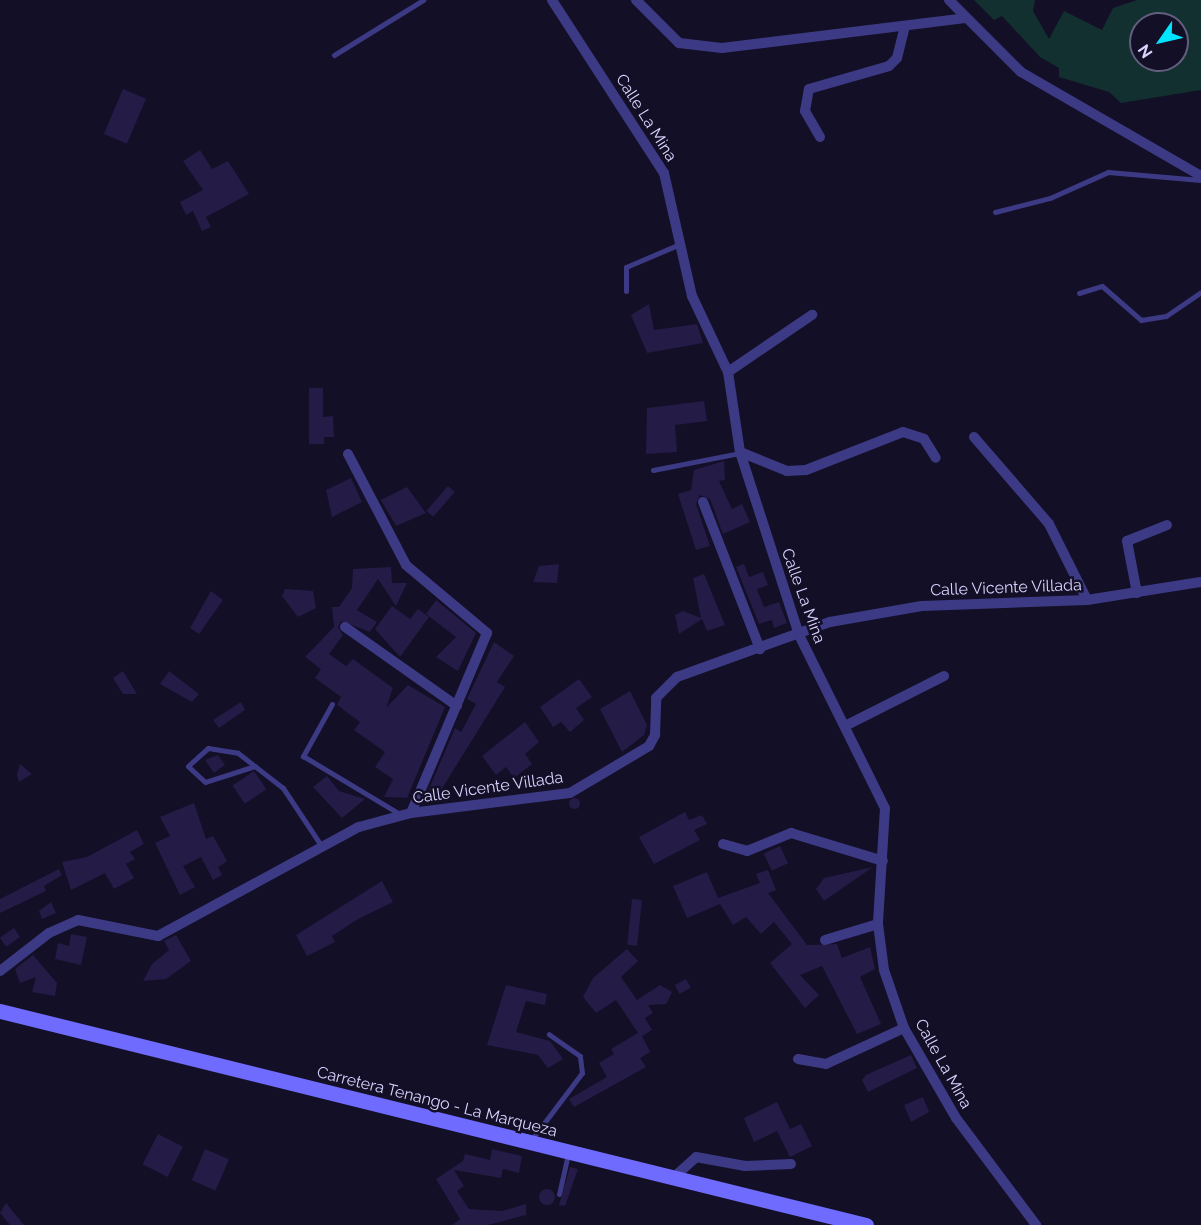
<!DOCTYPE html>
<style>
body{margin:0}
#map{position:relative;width:1201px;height:1225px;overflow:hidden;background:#130f26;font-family:Raleway,sans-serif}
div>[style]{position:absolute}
.green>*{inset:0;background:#12302f}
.building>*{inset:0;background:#241b47;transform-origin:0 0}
.round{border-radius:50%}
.lane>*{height:5px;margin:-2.5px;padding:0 2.5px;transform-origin:2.5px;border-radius:2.5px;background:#3d3a85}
.street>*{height:10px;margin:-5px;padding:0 5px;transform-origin:5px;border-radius:5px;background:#3d3a85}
.secondary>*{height:15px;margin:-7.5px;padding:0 7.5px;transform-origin:7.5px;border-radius:7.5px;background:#6f6bff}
span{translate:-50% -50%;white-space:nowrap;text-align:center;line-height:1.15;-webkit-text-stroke:5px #130f26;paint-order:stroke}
.street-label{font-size:16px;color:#d9d4ff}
.north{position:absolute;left:1129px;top:12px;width:60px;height:60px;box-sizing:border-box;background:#130f26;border:2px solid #625e7d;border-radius:50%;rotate:236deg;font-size:16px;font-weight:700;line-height:24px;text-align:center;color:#d9d4ff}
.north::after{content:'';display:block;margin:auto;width:21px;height:27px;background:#00e5ff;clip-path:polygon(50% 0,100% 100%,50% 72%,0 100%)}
</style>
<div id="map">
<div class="green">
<div style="clip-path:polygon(evenodd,974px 0,1035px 0,1033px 11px,1049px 39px,1064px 11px,1102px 30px,1113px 8px,1137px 0,1201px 0,1201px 90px,1121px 103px,1109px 92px,1059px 77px,1059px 68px,1040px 57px,1002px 16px,994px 20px,974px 0,1141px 24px,1177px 24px,1177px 60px,1141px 60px,1141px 24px)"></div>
</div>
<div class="building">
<div style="left:123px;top:89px;width:25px;height:49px;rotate:23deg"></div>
<div style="clip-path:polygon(200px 150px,212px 169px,228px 161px,249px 194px,206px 217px,211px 227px,202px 231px,193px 211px,186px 215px,180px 202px,203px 190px,183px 161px)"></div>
<div style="clip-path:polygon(649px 304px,654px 330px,697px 324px,703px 343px,647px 353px,631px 315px)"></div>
<div style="clip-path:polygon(309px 388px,323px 388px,323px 417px,333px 416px,334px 437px,324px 437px,324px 444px,309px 444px)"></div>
<div style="clip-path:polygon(704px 401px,707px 421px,675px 425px,677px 452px,646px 454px,647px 408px)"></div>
<div style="clip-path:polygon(724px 461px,725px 480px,719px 481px,732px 509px,742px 504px,750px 522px,723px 534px,710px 499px,700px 495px,696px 504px,710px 546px,696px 550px,678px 494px,691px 490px,694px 470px)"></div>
<div style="clip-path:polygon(351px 478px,362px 502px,332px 517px,326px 490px)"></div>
<div style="left:448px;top:486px;width:9px;height:33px;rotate:41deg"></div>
<div style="clip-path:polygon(407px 487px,426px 513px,396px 526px,381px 500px)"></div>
<div style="clip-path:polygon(559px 564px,557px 583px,533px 582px,539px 566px)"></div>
<div style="clip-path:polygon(744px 564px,749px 577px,763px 572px,768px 585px,757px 589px,764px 607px,779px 602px,787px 623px,774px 628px,772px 620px,759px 624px,736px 567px)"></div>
<div style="clip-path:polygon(391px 567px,392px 583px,407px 583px,396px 606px,378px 579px,357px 610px,377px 622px,370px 632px,341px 621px,338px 627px,343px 635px,329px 654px,346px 666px,353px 659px,393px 688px,386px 708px,408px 685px,445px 707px,407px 798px,384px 797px,393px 779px,375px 767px,385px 752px,354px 730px,360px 722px,337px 705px,341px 697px,315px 678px,321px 669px,305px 657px,334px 627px,332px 607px,339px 607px,352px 588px,353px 569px)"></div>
<div style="clip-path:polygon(704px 574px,725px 625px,707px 631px,702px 619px,679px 634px,675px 615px,683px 611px,701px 618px,693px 578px)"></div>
<div style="clip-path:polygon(285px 589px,313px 591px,316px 608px,298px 617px,282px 596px)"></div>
<div style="clip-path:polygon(211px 591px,223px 600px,199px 634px,190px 628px)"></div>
<div style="clip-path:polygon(436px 600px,476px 633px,458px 671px,436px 657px,456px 637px,426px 614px)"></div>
<div style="clip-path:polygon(392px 606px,410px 619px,418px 609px,429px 617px,400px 657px,375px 629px)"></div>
<div style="clip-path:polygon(494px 642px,514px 656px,497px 682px,505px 687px,438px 795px,426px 796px,455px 728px,461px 732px,476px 704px,467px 699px)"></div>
<div style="clip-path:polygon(123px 671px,137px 694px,123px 694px,113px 678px)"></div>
<div style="clip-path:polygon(169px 671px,199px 694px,192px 702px,160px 684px)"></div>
<div style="clip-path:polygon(579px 679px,592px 697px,576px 708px,584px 720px,570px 732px,561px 722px,553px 727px,540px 707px)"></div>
<div style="clip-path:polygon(630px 691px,647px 725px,644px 735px,622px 752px,600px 709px)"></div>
<div style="clip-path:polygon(241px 702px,245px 710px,219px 728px,213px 720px)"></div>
<div style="clip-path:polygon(525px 722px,539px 742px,525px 754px,532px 764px,514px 778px,506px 767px,496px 775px,482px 756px)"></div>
<div style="clip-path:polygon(218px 755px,225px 765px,214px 773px,205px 760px)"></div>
<div style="clip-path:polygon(20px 764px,32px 774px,19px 782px,17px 774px)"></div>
<div style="left:254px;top:771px;width:22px;height:26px;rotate:56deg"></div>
<div style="clip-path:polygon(327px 776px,339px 791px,365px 799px,342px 818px,313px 787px)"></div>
<div class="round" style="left:568.5px;top:797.5px;width:11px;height:11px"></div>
<div style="clip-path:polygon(194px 803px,206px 839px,213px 836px,227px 861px,218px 867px,222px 875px,213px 880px,201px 857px,183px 866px,195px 887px,180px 895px,155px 843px,170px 836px,160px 817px)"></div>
<div style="clip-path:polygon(685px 812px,689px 820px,702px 815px,707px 824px,694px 830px,700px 840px,654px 864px,639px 837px)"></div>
<div style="clip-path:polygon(137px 830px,144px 844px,130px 852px,135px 859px,126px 864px,134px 878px,114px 889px,105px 873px,71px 890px,62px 862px,87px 857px)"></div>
<div style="left:780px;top:846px;width:19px;height:18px;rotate:65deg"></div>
<div style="clip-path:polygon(873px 867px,824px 901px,816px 889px,824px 878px)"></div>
<div style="clip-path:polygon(59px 869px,62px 875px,44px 886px,46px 891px,0 913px,0 899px)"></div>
<div style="clip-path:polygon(768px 870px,776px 890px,768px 893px,807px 945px,837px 944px,842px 958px,870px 947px,875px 969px,860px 977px,881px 1024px,857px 1034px,822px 966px,800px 975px,819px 995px,805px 1008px,770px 963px,792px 944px,774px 922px,761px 934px,746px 917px,733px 925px,720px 904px,687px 918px,673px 886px,707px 872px,718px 898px,760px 883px,756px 874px)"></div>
<div style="clip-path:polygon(382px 881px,393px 902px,358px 919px,332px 936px,335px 942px,307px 956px,296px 935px)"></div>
<div style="left:632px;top:899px;width:10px;height:46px;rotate:6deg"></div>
<div style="clip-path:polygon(51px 902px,56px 913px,42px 919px,39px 911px)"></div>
<div style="left:14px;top:928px;width:11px;height:17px;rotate:56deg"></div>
<div style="clip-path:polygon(71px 934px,87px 937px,81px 965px,55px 959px,58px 943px,69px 946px)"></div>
<div style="clip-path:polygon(176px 935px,191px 961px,166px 979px,143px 981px,152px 964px,169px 950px,164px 941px)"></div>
<div style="clip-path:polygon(627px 949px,638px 961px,621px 977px,637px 1000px,660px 985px,672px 992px,666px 1004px,648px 1005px,653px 1013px,645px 1018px,652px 1030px,642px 1036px,650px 1052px,640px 1058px,646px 1067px,574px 1107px,569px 1099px,607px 1077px,599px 1063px,614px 1054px,611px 1049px,638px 1033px,616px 1000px,596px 1013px,583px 997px,593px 978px)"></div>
<div style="clip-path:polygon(33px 955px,57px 983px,55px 996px,32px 992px,36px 977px,20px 983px,15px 969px)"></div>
<div style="left:686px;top:979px;width:10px;height:13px;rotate:61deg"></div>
<div style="clip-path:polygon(506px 985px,547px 994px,545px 1005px,526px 1001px,516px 1032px,550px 1041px,563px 1059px,548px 1068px,538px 1055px,487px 1045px)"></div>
<div style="clip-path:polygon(911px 1055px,917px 1068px,868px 1092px,862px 1080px,866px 1075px)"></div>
<div style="clip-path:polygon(923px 1097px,929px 1112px,911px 1122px,904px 1105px)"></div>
<div style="clip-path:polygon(777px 1102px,790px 1129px,801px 1124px,812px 1146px,790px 1157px,777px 1131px,754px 1142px,744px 1118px)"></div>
<div style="left:158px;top:1134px;width:28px;height:34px;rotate:27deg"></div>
<div style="left:205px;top:1149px;width:26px;height:34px;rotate:23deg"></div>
<div style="clip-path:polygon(492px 1149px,522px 1156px,519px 1173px,503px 1169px,501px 1178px,454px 1170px,464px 1186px,457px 1191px,469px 1209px,502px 1211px,526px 1204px,526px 1215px,488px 1225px,452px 1225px,460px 1219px,436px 1179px,463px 1161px,465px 1154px,490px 1160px)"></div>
<div style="clip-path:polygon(570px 1167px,578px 1169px,565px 1206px,559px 1205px)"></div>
<div class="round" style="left:539px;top:1189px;width:16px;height:16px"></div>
<div style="clip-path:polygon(6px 1203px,24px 1225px,10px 1225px,0 1213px)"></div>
</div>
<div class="lane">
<div style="left:334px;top:55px;width:105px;rotate:-31.7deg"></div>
<div style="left:995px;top:212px;width:57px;rotate:-14.3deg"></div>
<div style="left:1050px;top:198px;width:64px;rotate:-24.1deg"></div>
<div style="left:1108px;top:172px;width:93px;rotate:4.9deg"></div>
<div style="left:626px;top:291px;width:24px;rotate:-90deg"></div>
<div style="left:626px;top:267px;width:59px;rotate:-23.1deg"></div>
<div style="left:1079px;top:293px;width:24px;rotate:-17deg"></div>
<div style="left:1102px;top:286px;width:52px;rotate:41.1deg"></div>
<div style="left:1141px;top:320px;width:25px;rotate:-9deg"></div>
<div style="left:1166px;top:316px;width:42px;rotate:-34.4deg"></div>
<div style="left:653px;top:470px;width:89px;rotate:-11.1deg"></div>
<div style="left:332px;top:704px;width:60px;rotate:119.1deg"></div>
<div style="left:303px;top:756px;width:113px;rotate:30.9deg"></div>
<div style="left:255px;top:766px;width:52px;rotate:162.3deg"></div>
<div style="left:205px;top:782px;width:23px;rotate:-137deg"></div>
<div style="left:188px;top:766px;width:27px;rotate:-42deg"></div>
<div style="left:208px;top:748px;width:30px;rotate:9deg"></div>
<div style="left:238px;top:753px;width:57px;rotate:37.9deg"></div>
<div style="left:283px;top:788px;width:71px;rotate:56.5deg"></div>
<div style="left:532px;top:1139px;width:83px;rotate:-52.9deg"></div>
<div style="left:582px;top:1073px;width:17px;rotate:-97deg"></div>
<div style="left:580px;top:1056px;width:38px;rotate:-145deg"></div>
<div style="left:559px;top:1194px;width:41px;rotate:-77.3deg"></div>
</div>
<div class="street">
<div style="left:552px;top:0;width:206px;rotate:57.1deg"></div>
<div style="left:664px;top:173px;width:126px;rotate:77.2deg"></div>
<div style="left:692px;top:296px;width:84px;rotate:64.7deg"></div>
<div style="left:728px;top:372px;width:81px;rotate:81.5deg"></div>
<div style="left:740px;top:452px;width:192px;rotate:72.1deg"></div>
<div style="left:799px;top:635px;width:193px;rotate:63.6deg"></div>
<div style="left:885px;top:808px;width:116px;rotate:93.5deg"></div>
<div style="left:878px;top:924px;width:46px;rotate:82.6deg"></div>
<div style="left:884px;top:970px;width:61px;rotate:71deg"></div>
<div style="left:904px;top:1028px;width:104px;rotate:60deg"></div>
<div style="left:956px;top:1118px;width:134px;rotate:53.2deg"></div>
<div style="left:636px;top:0;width:61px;rotate:45deg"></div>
<div style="left:679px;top:43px;width:43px;rotate:6.6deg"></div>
<div style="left:722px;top:48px;width:245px;rotate:-7deg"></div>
<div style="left:949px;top:0;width:102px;rotate:45deg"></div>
<div style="left:1021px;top:72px;width:208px;rotate:30deg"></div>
<div style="left:820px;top:137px;width:30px;rotate:-120deg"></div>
<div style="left:805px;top:111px;width:22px;rotate:-80deg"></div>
<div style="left:809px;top:89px;width:83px;rotate:-16deg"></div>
<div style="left:889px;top:66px;width:11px;rotate:-45deg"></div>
<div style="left:897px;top:58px;width:33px;rotate:-76deg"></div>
<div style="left:728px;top:372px;width:102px;rotate:-34.2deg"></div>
<div style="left:974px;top:437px;width:115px;rotate:49.2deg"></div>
<div style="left:1049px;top:524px;width:85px;rotate:63.4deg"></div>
<div style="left:740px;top:452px;width:51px;rotate:22deg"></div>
<div style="left:787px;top:471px;width:19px;rotate:-3deg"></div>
<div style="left:806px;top:470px;width:104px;rotate:-21.4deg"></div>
<div style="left:903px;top:432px;width:22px;rotate:18deg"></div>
<div style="left:924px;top:439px;width:22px;rotate:58deg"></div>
<div style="left:348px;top:454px;width:125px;rotate:62.4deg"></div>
<div style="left:406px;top:565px;width:106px;rotate:40deg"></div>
<div style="left:487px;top:633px;width:195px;rotate:112.9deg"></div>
<div style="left:703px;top:502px;width:158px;rotate:68.8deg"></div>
<div style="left:1137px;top:593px;width:53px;rotate:-100.9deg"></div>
<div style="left:1127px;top:541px;width:43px;rotate:-21.8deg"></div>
<div style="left:345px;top:627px;width:137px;rotate:35.2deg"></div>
<div style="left:845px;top:726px;width:111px;rotate:-26.8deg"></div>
<div style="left:723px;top:844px;width:25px;rotate:16deg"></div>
<div style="left:747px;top:851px;width:48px;rotate:-22.2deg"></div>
<div style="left:791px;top:833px;width:96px;rotate:16.9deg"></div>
<div style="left:825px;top:940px;width:55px;rotate:-16.8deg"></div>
<div style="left:0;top:971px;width:62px;rotate:-37.8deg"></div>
<div style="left:49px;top:933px;width:32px;rotate:-24deg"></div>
<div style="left:78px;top:920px;width:82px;rotate:11.3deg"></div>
<div style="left:158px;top:936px;width:229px;rotate:-28.5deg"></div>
<div style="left:359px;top:827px;width:54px;rotate:-15.1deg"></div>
<div style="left:411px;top:813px;width:160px;rotate:-7.2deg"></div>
<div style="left:570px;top:793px;width:92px;rotate:-30.7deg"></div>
<div style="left:649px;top:746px;width:13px;rotate:-61deg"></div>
<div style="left:655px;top:735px;width:37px;rotate:-88deg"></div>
<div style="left:656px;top:698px;width:30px;rotate:-45deg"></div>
<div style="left:677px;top:677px;width:163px;rotate:-19.8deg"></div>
<div style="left:830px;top:622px;width:93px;rotate:-9.9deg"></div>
<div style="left:922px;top:606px;width:165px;rotate:-2.1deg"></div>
<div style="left:1087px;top:600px;width:115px;rotate:-9deg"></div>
<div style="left:798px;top:1059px;width:28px;rotate:10deg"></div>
<div style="left:826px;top:1064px;width:86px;rotate:-24.8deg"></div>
<div style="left:673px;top:1178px;width:31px;rotate:-42deg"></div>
<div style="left:696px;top:1157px;width:50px;rotate:10.4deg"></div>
<div style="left:745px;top:1166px;width:46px;rotate:-2.5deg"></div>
</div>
<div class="secondary">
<div style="left:0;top:1011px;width:892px;rotate:13.88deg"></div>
</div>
<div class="street-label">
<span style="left:646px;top:118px;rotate:58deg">Calle La Mina</span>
<span style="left:1006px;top:588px;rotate:-2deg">Calle Vicente Villada</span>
<span style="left:803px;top:596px;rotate:70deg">Calle La Mina</span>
<span style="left:488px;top:788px;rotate:-8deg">Calle Vicente Villada</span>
<span style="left:943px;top:1064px;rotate:61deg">Calle La Mina</span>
<span style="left:437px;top:1102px;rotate:14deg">Carretera Tenango - La Marqueza</span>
</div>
<div class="north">N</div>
</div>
